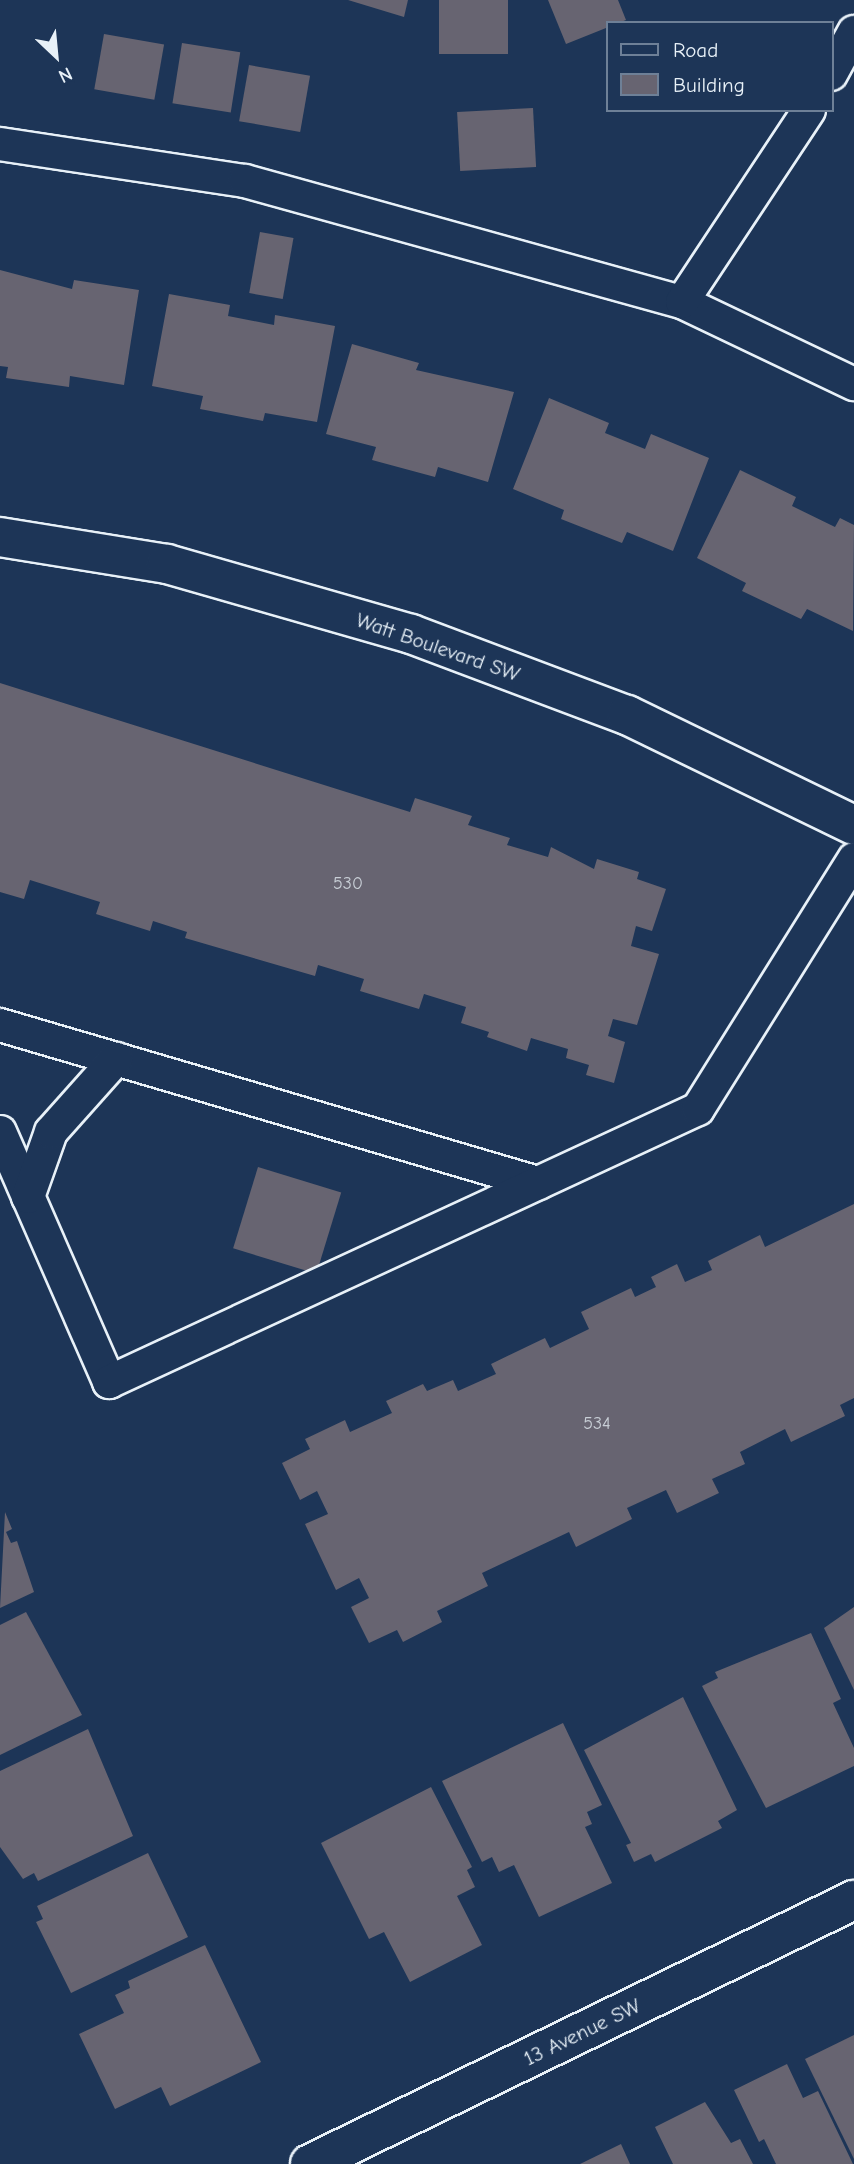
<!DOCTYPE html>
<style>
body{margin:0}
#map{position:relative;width:854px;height:2164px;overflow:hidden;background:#1d3557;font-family:"Comic Neue",sans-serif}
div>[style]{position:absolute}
.building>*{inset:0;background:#676471;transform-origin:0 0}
.roads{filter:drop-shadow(2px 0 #e8f1f8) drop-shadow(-2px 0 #e8f1f8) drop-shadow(0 2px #e8f1f8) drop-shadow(0 -2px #e8f1f8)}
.lane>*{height:32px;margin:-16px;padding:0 16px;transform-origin:16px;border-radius:16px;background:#1d3557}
.street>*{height:38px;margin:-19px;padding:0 19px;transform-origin:19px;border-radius:19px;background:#1d3557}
.secondary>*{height:38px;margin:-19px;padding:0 19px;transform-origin:19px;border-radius:19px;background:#1d3557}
span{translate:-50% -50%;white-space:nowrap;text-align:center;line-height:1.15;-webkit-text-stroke:5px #1d3557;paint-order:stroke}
.number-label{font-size:18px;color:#c8ced6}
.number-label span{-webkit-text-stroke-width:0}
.street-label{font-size:21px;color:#e8f1f8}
.legend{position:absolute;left:606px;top:21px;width:228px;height:91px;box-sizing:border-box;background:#1d3557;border:2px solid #6e8097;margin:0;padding:9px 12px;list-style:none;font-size:21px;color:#e8f1f8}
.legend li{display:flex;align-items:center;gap:14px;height:35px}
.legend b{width:35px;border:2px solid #6e8097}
.north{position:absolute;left:21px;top:21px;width:70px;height:70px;-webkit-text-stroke:5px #1d3557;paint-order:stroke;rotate:154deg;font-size:19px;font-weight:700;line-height:28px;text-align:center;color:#e8f1f8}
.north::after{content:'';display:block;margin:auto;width:24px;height:32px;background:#e8f1f8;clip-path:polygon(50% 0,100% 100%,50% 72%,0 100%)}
</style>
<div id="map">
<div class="building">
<div style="clip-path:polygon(348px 0,408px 0,404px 17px)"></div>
<div style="left:439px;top:0;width:69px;height:54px"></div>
<div style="clip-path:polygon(548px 0,618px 0,626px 20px,566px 44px)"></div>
<div style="left:104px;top:34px;width:61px;height:56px;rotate:10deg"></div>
<div style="left:182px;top:43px;width:59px;height:61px;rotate:9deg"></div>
<div style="left:249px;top:65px;width:62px;height:57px;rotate:10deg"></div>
<div style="left:533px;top:108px;width:59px;height:76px;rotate:87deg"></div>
<div style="left:260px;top:232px;width:34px;height:62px;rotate:10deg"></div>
<div style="clip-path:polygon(0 270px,72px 289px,74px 280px,139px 290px,124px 385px,70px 376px,69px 387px,6px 378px,8px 367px,0 366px)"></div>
<div style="clip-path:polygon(169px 294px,230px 305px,228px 316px,274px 325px,275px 315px,335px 326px,317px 422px,265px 413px,263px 421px,200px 409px,203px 396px,152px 386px)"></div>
<div style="clip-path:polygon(352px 344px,419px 363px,416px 370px,514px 392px,488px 482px,438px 467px,435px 477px,372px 460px,376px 447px,326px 434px)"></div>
<div style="clip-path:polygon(549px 398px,609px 423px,605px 433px,645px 449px,651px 434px,709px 458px,673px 551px,627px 532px,622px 543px,561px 519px,564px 510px,513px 489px)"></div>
<div style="clip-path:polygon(740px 470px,796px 497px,792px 506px,835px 527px,840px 518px,854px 525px,853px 631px,807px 609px,801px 619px,742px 591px,746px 583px,697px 558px)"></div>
<div style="clip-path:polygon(0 683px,410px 812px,415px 798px,472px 816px,468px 825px,510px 838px,507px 845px,548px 857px,551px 847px,594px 869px,597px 859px,639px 872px,637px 879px,666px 889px,652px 931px,636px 926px,631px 946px,659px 954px,637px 1025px,613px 1019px,608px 1036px,625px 1042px,614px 1083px,586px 1075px,589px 1065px,566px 1058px,568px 1049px,531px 1038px,527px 1051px,487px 1037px,489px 1032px,461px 1023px,466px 1007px,424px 994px,419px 1009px,360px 991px,364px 979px,318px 965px,315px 976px,185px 938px,187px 932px,153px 921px,150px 931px,96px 914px,100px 902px,30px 880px,24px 899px,0 892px)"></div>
<div style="left:258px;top:1167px;width:87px;height:85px;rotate:17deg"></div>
<div style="clip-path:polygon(854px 1204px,854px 1398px,840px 1405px,845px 1416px,791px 1442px,785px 1429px,740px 1452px,745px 1464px,712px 1479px,719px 1493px,677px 1513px,666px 1490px,627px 1508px,632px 1519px,576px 1547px,569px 1532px,482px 1573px,488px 1586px,437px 1611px,442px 1622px,403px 1642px,397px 1630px,369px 1643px,351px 1607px,369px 1598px,359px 1578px,336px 1590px,305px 1524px,328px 1514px,317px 1491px,300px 1500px,282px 1463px,310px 1449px,305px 1439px,345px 1420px,350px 1432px,392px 1413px,386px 1401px,423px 1384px,427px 1391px,453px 1380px,458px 1391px,496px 1374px,491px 1364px,545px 1338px,550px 1348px,589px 1329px,581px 1312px,631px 1288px,635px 1297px,656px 1287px,651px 1277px,677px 1264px,685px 1282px,712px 1270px,708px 1261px,760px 1235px,765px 1247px)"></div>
<div style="clip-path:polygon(5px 1512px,12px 1529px,6px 1532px,11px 1543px,17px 1541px,34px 1592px,0 1608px)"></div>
<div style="clip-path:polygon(854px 1607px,854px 1690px,824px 1628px)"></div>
<div style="clip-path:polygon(26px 1612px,82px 1715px,0 1755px,0 1625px)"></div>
<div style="clip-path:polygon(811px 1633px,841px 1699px,833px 1703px,854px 1748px,854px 1766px,766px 1808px,702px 1686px,718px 1678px,715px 1672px)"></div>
<div style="clip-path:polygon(683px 1697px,737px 1810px,718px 1821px,722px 1828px,655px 1862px,651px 1854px,634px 1862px,626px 1845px,631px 1843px,584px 1750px)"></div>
<div style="clip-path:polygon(563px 1723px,602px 1805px,587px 1812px,592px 1824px,585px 1827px,612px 1883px,539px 1917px,514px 1865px,499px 1872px,492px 1857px,482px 1862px,442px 1781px)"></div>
<div style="clip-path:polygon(88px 1729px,133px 1836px,38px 1881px,34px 1873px,23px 1879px,0 1847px,0 1771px)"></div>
<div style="clip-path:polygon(431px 1787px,472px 1867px,467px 1870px,475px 1887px,457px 1896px,482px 1945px,410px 1982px,384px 1932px,369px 1939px,321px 1843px)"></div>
<div style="clip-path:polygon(148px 1853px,188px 1937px,71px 1993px,36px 1922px,43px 1919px,37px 1906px)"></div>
<div style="clip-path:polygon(205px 1945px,261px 2062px,170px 2106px,161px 2087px,115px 2109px,79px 2034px,124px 2013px,115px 1995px,130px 1988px,128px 1981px)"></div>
<div style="clip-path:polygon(854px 2035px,854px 2159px,805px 2059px)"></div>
<div style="clip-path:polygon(787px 2064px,803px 2098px,818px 2091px,853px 2164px,776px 2164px,764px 2139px,759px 2142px,734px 2090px)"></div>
<div style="clip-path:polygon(705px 2102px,731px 2143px,740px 2139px,753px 2164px,673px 2164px,655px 2127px)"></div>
<div style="clip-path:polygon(621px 2144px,630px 2164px,580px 2164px)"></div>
</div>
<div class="roads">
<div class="lane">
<div style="left:831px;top:74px;width:48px;rotate:-61.3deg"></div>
<div style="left:0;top:144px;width:248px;rotate:8.6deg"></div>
<div style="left:245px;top:181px;width:453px;rotate:15.5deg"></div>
<div style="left:682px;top:302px;width:191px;rotate:25.5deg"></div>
<div style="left:682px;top:302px;width:230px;rotate:-56.5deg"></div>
<div style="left:0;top:1025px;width:561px;rotate:16.37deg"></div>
<div style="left:0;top:1132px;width:273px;rotate:66.4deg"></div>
<div style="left:109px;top:1382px;width:649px;rotate:-24.87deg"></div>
<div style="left:698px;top:1109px;width:295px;rotate:-58deg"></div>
<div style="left:28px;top:1197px;width:69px;rotate:-70.5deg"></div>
<div style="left:51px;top:1132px;width:98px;rotate:-48.3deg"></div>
</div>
<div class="street">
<div style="left:310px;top:2164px;width:605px;rotate:-25.89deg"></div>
</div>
<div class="secondary">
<div style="left:0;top:537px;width:169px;rotate:9.2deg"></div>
<div style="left:167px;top:564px;width:254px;rotate:16deg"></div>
<div style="left:411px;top:634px;width:231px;rotate:20.6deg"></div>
<div style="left:627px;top:715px;width:252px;rotate:25.9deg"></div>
</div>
</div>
<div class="number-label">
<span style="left:348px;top:884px">530</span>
<span style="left:597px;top:1424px">534</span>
</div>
<div class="street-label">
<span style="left:438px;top:647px;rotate:19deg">Watt Boulevard SW</span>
<span style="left:582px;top:2032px;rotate:-26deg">13 Avenue SW</span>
</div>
<ul class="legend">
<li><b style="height:9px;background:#1d3557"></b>Road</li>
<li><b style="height:19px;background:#676471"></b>Building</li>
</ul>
<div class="north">N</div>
</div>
